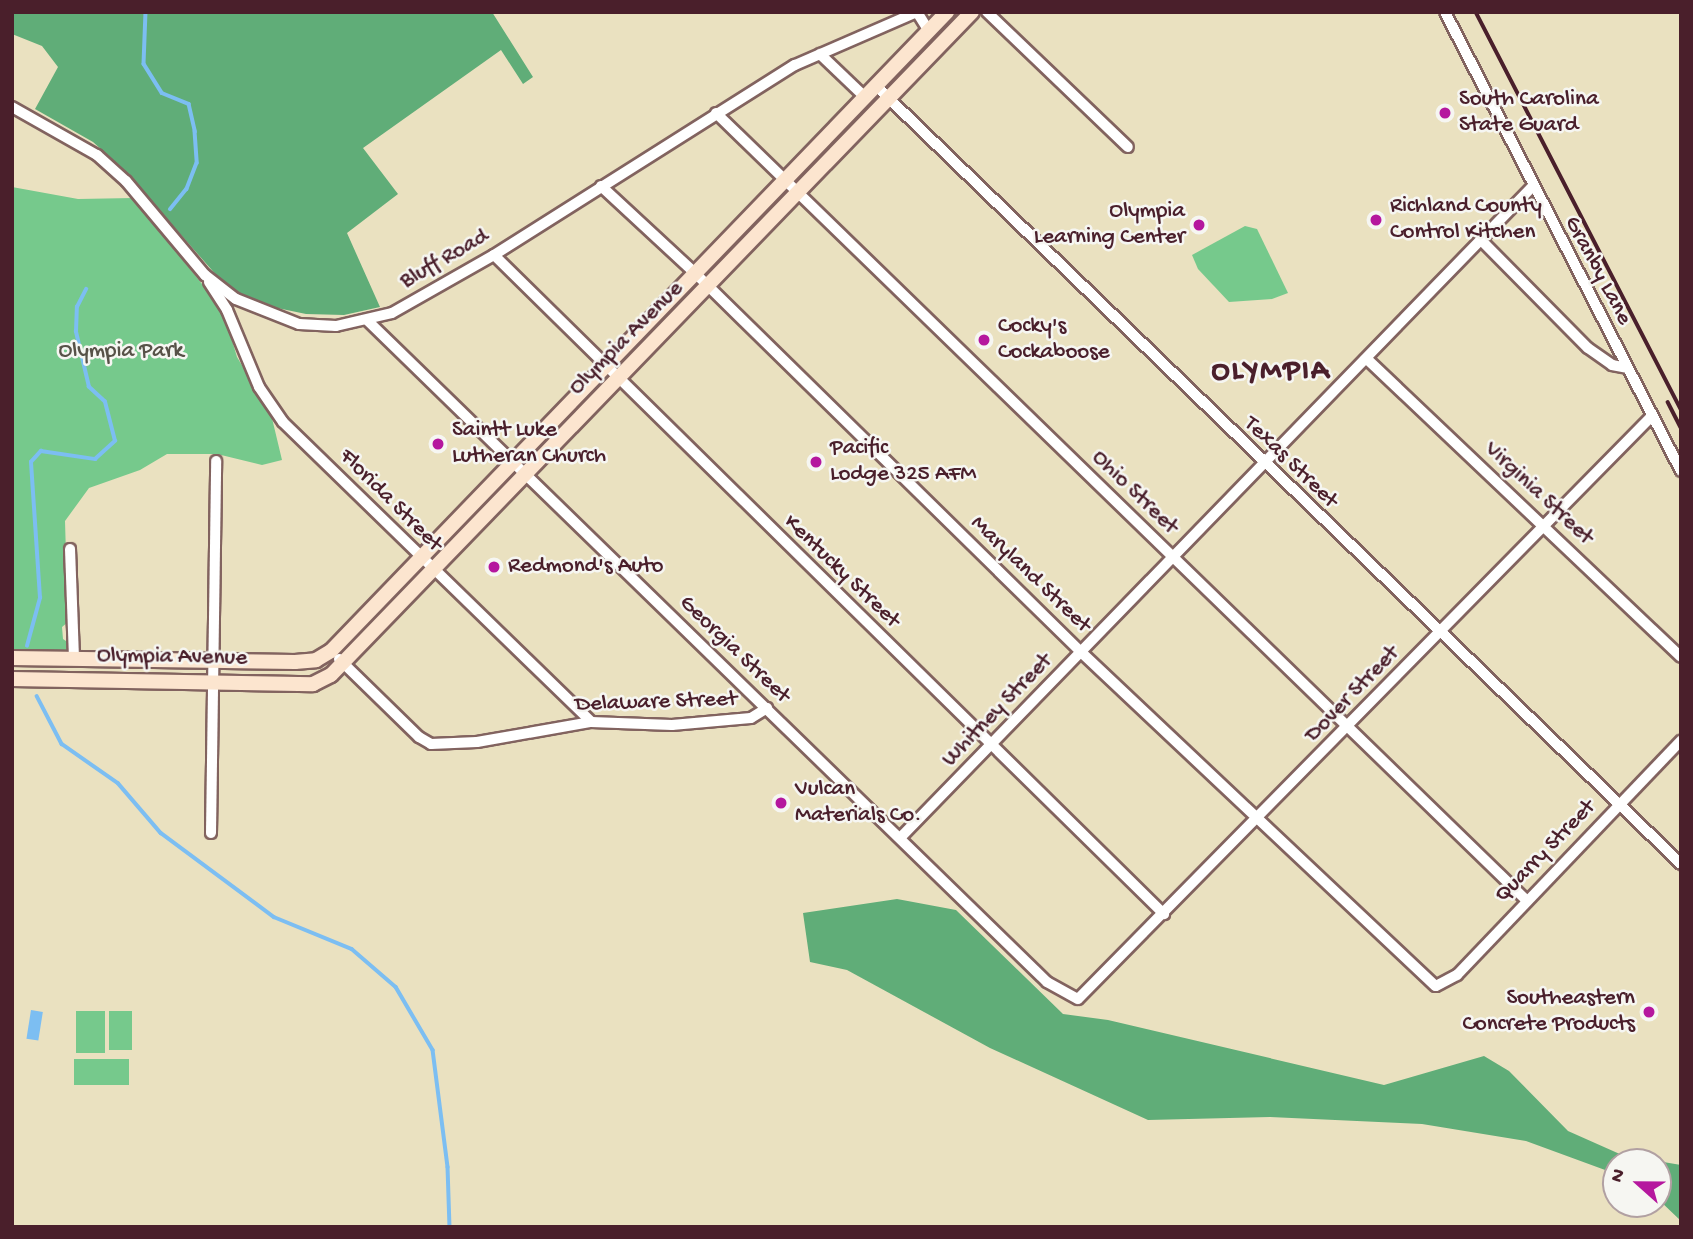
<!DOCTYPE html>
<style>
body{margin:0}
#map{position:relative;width:1693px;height:1239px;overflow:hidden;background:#eae1c0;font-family:"Gochi Hand",sans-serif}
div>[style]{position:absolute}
.green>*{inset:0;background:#76c98c;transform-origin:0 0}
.forest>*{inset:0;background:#60ad78}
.water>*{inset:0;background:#7cbef2;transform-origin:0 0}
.stream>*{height:3.5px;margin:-1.75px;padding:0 1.75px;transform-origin:1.75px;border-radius:1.75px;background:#7cbef2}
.roads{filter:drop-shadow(2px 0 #82635f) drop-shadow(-2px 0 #82635f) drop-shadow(0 2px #82635f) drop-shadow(0 -2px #82635f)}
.minor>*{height:10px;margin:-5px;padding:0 5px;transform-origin:5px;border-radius:5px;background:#fff}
.secondary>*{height:14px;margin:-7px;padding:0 7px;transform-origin:7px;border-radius:7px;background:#fce5cf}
.rail>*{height:3.5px;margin:-1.75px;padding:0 1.75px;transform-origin:1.75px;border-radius:1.75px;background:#4a1f2b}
.dots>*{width:19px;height:19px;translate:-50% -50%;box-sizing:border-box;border:4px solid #f6f6f2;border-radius:50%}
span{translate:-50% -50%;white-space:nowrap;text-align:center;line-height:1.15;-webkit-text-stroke:5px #f6f6f2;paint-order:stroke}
.poi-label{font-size:23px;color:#4a1f2b}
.left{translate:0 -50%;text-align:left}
.right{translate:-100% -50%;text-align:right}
.street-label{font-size:23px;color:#4a1f2b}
.park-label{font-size:23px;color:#575248}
.district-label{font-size:30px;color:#4a1f2b;font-weight:700;letter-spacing:2px}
.frame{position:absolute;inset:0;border:14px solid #4a1f2b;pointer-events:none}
.north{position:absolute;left:1602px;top:1148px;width:70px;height:70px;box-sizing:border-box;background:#f6f6f2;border:2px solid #b1a0a2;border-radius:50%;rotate:291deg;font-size:19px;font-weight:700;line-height:28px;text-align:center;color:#4a1f2b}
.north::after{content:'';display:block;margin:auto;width:24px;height:32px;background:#b5179e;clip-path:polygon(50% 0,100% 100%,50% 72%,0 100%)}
</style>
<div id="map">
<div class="green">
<div style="clip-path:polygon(12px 187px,78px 199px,133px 198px,223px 310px,237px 357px,271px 414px,282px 460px,262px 465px,217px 454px,167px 454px,140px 470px,89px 488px,65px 521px,68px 622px,62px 627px,63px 639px,72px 645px,70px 654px,12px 653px)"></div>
<div style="clip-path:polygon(1245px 226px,1257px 229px,1288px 293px,1272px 299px,1229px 302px,1198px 269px,1192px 255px)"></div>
<div style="left:76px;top:1011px;width:29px;height:42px"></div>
<div style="left:109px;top:1011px;width:23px;height:39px"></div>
<div style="left:74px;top:1059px;width:55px;height:26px"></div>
</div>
<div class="forest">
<div style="clip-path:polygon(12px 12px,492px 12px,533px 77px,523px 84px,501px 50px,363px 148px,398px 194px,347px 233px,380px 307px,344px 315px,306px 314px,258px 304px,225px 285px,123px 169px,93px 142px,35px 109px,58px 67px,42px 46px,12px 34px)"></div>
<div style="clip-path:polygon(897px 899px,956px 910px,1063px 1014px,1108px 1020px,1384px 1085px,1484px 1056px,1509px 1071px,1568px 1131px,1622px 1155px,1681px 1165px,1681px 1221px,1658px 1199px,1658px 1162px,1616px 1162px,1616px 1174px,1526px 1141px,1422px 1124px,1270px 1117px,1148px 1120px,990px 1048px,847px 970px,810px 962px,803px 913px)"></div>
</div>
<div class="water">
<div style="left:31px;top:1010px;width:12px;height:29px;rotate:9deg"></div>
</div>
<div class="stream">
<div style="left:146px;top:12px;width:52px;rotate:92.2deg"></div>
<div style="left:144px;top:64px;width:34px;rotate:58deg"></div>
<div style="left:162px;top:93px;width:29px;rotate:22deg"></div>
<div style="left:189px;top:104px;width:28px;rotate:77deg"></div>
<div style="left:195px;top:131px;width:32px;rotate:86deg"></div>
<div style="left:197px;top:163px;width:28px;rotate:111deg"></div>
<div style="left:187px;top:189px;width:26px;rotate:129deg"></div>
<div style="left:27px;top:646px;width:50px;rotate:-74.8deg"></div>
<div style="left:40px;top:598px;width:136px;rotate:-93.8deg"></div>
<div style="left:31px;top:462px;width:15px;rotate:-48deg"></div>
<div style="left:41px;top:451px;width:55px;rotate:8.4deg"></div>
<div style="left:95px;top:459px;width:27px;rotate:-42deg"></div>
<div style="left:115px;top:441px;width:40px;rotate:-104.4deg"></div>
<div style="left:105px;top:402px;width:22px;rotate:-137deg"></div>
<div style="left:89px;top:387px;width:57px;rotate:-103.3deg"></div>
<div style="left:76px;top:332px;width:25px;rotate:-88deg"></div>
<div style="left:77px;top:307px;width:20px;rotate:-63deg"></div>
<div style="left:37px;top:696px;width:54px;rotate:62.5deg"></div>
<div style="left:62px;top:744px;width:68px;rotate:34.9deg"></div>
<div style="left:118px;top:783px;width:66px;rotate:49.3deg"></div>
<div style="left:161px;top:833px;width:141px;rotate:36.6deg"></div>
<div style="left:274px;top:917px;width:84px;rotate:22.3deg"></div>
<div style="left:352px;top:949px;width:58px;rotate:40.8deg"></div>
<div style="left:396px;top:987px;width:73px;rotate:59.6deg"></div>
<div style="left:433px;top:1050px;width:118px;rotate:82.7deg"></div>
<div style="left:448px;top:1167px;width:60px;rotate:88.1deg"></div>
</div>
<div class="roads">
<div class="minor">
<div style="left:917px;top:12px;width:22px;rotate:58deg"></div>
<div style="left:987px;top:12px;width:195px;rotate:43.8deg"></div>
<div style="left:1445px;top:12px;width:516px;rotate:62.79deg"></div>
<div style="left:820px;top:54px;width:62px;rotate:43.7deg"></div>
<div style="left:876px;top:86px;width:1120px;rotate:44.02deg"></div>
<div style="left:12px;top:107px;width:98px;rotate:29.5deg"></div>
<div style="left:97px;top:155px;width:39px;rotate:42deg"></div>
<div style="left:126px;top:181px;width:123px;rotate:50deg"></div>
<div style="left:205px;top:275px;width:39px;rotate:38deg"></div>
<div style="left:236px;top:299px;width:68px;rotate:21.6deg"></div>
<div style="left:299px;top:324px;width:37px;rotate:3deg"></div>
<div style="left:336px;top:326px;width:57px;rotate:-13.1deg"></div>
<div style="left:392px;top:313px;width:117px;rotate:-29.6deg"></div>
<div style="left:494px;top:255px;width:356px;rotate:-32.3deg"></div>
<div style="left:795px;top:65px;width:133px;rotate:-23.5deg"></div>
<div style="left:716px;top:113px;width:1128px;rotate:44.17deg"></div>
<div style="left:601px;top:186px;width:128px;rotate:42.8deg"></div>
<div style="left:695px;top:273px;width:541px;rotate:44.48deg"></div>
<div style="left:1081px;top:652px;width:487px;rotate:43.3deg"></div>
<div style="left:1436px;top:986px;width:24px;rotate:-28deg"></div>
<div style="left:1457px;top:975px;width:324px;rotate:-46.3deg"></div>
<div style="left:1483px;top:242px;width:149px;rotate:45.3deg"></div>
<div style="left:1588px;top:348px;width:29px;rotate:35deg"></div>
<div style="left:1612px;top:365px;width:15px;rotate:11deg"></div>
<div style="left:494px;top:255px;width:940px;rotate:44.53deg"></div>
<div style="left:209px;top:282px;width:33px;rotate:57deg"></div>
<div style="left:227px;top:310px;width:83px;rotate:67.4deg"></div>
<div style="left:259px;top:387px;width:42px;rotate:55.6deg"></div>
<div style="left:283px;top:422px;width:430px;rotate:44.2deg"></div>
<div style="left:368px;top:321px;width:948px;rotate:44.23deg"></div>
<div style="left:1047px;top:982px;width:35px;rotate:29deg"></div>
<div style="left:1078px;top:999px;width:818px;rotate:-45.45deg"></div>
<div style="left:1368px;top:360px;width:431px;rotate:43.5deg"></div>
<div style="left:70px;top:549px;width:109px;rotate:87.9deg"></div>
<div style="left:339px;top:659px;width:112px;rotate:44.3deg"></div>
<div style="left:419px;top:737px;width:14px;rotate:30deg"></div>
<div style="left:431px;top:744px;width:46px;rotate:-2.5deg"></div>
<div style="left:477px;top:742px;width:116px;rotate:-10deg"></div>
<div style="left:591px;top:722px;width:81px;rotate:2.1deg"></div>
<div style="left:672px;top:725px;width:79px;rotate:-5.1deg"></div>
<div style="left:751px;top:718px;width:19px;rotate:-32deg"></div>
<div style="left:211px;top:833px;width:372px;rotate:-89.2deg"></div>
<div style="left:900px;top:838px;width:907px;rotate:-45.85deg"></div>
</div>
<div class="secondary">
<div style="left:12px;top:658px;width:283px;rotate:0.8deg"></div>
<div style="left:295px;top:662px;width:21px;rotate:-5deg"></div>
<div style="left:316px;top:660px;width:17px;rotate:-31deg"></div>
<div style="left:331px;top:651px;width:888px;rotate:-46.05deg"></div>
<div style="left:12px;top:679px;width:301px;rotate:1deg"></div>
<div style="left:313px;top:684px;width:20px;rotate:-27deg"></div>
<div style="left:331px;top:675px;width:922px;rotate:-45.97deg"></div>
</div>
</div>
<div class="rail">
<div style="left:1476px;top:12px;width:448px;rotate:62.7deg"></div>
<div style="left:1668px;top:402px;width:28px;rotate:63deg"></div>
</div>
<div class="dots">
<div style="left:1445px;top:113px;background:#b5179e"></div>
<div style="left:1376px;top:220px;background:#b5179e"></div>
<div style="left:1199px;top:225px;background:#b5179e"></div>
<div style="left:984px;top:340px;background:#b5179e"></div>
<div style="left:438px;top:444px;background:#b5179e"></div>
<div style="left:816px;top:462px;background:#b5179e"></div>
<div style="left:494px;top:567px;background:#b5179e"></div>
<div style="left:781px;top:803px;background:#b5179e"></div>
<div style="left:1649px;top:1012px;background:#b5179e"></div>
</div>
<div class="poi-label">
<span class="left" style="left:1459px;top:113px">South Carolina<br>State Guard</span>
<span class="left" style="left:1390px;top:220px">Richland County<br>Control Kitchen</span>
<span class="right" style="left:1185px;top:225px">Olympia<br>Learning Center</span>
<span class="left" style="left:998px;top:340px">Cocky's<br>Cockaboose</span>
<span class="left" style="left:452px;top:444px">Saintt Luke<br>Lutheran Church</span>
<span class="left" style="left:830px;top:462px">Pacific<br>Lodge 325 AFM</span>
<span class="left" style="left:508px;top:567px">Redmond's Auto</span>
<span class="left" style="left:795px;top:803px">Vulcan<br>Materials Co.</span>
<span class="right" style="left:1635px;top:1012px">Southeastern<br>Concrete Products</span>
</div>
<div class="street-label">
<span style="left:445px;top:260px;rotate:-30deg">Bluff Road</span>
<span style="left:1597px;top:271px;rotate:62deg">Granby Lane</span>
<span style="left:627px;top:339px;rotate:-45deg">Olympia Avenue</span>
<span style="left:1290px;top:463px;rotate:44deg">Texas Street</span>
<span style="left:1134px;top:493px;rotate:44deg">Ohio Street</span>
<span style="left:1538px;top:494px;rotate:43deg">Virginia Street</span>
<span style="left:390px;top:501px;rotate:45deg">Florida Street</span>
<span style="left:841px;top:572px;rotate:44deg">Kentucky Street</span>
<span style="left:1030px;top:575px;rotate:44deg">Maryland Street</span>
<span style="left:734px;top:650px;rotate:44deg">Georgia Street</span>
<span style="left:172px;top:658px;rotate:1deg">Olympia Avenue</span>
<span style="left:1353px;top:695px;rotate:-46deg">Dover Street</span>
<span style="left:656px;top:703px;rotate:-2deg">Delaware Street</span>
<span style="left:998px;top:711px;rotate:-46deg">Whitney Street</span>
<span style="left:1546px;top:852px;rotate:-46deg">Quarry Street</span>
</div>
<div class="park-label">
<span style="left:121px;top:352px">Olympia Park</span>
</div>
<div class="district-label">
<span style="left:1271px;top:373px">OLYMPIA</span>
</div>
<div class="frame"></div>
<div class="north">N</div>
</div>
